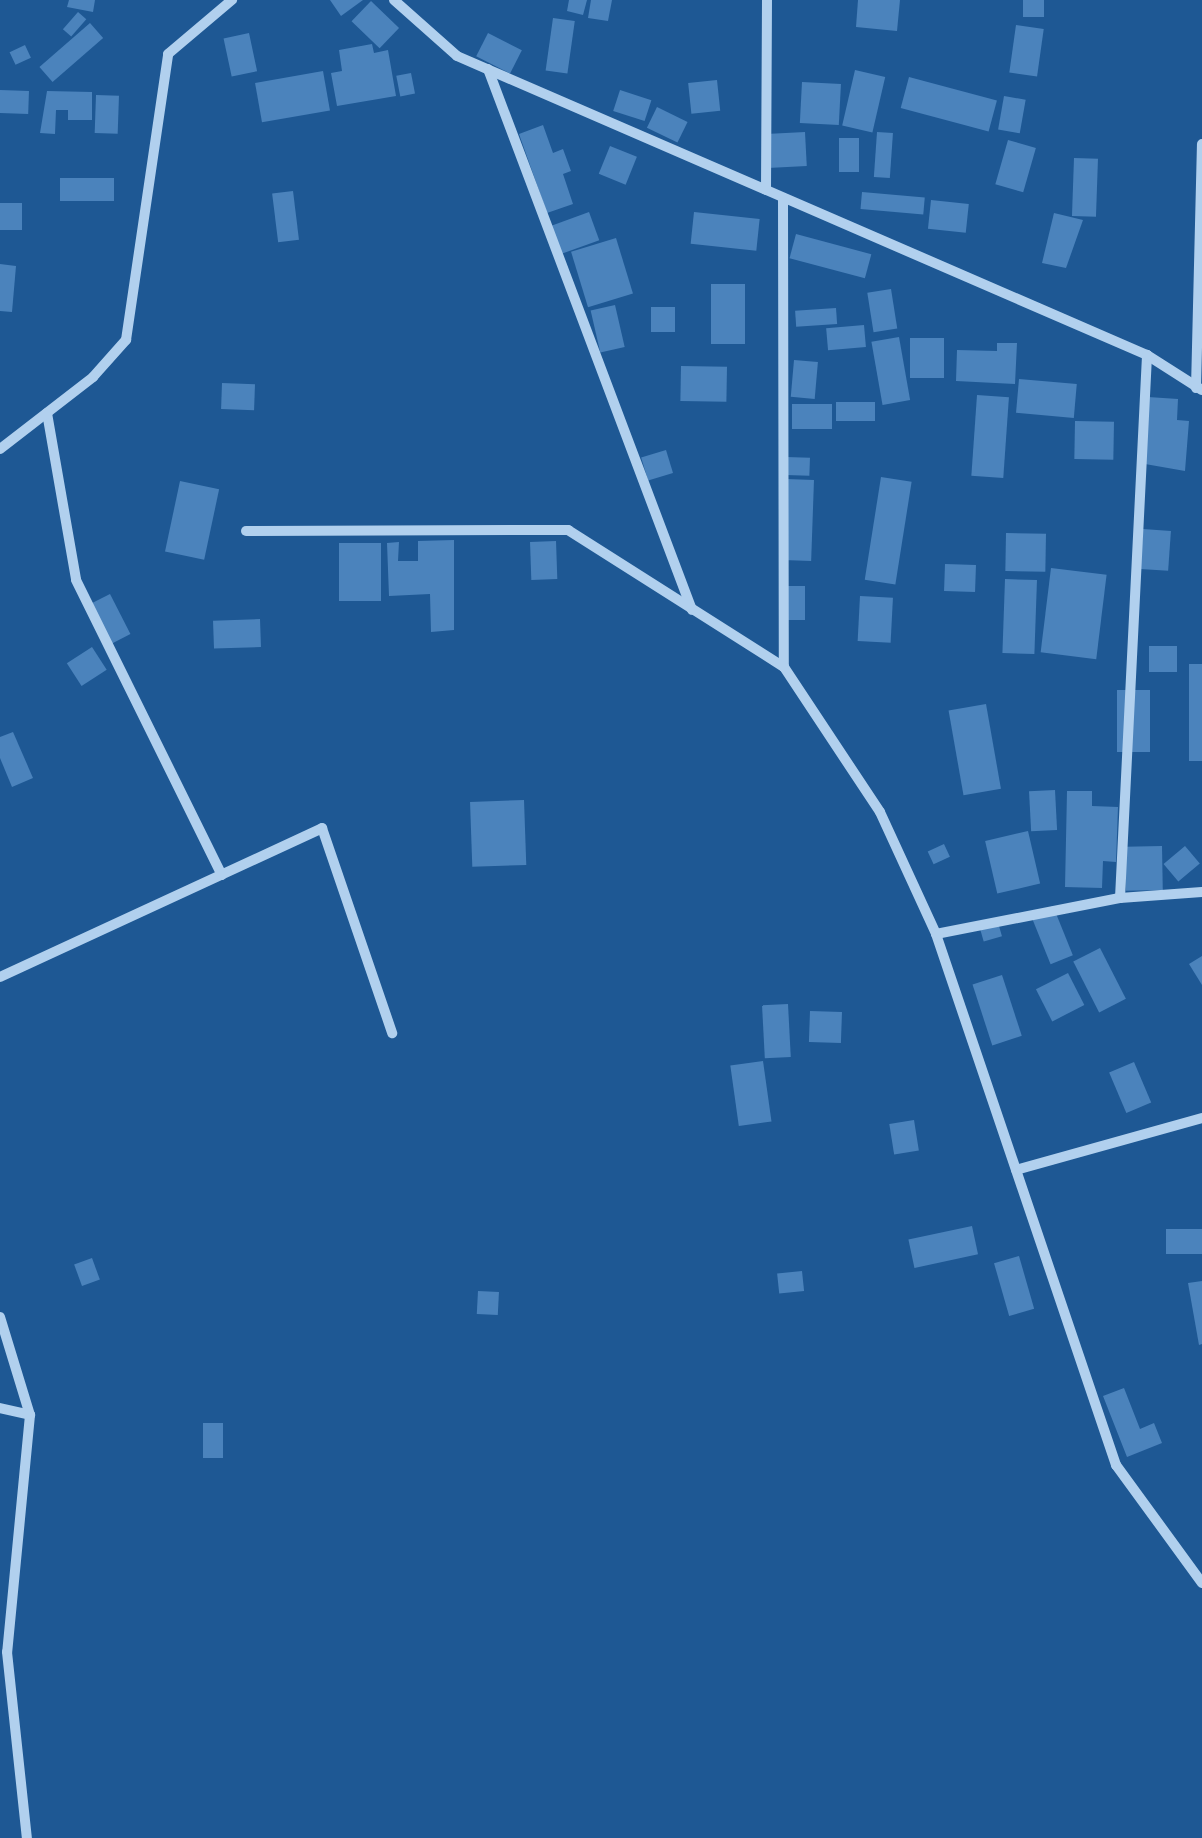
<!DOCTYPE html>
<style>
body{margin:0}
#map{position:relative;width:1202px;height:1838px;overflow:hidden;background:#1e5894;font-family:Signika,sans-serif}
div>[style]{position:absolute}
.building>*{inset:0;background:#4b83bc;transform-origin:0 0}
.street>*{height:10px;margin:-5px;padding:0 5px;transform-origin:5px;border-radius:5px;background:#b1d0ee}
span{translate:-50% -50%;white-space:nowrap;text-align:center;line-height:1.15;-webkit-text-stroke:9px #1e5894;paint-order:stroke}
</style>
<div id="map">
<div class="building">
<div style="clip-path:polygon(69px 0,95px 0,93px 12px,67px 7px)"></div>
<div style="clip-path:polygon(330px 0,363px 0,341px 16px)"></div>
<div style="clip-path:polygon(569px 0,587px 0,583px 15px,567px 11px)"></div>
<div style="clip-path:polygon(591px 0,612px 0,608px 21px,588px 18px)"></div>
<div style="clip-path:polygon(858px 0,900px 0,897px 31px,856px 27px)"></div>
<div style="left:1023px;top:0;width:21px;height:17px"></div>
<div style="left:371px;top:1px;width:39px;height:28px;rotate:44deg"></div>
<div style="left:78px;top:12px;width:11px;height:23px;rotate:41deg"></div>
<div style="left:553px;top:18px;width:22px;height:53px;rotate:8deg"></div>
<div style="left:90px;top:23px;width:20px;height:67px;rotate:49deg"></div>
<div style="left:1016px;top:25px;width:28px;height:48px;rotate:8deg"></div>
<div style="left:249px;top:33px;width:39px;height:26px;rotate:78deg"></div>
<div style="left:488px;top:33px;width:38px;height:26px;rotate:27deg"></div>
<div style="clip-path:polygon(372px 44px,374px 53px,388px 50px,396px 96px,337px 106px,331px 73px,342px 71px,339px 50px)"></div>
<div style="left:25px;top:45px;width:14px;height:17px;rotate:65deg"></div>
<div style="left:855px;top:70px;width:31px;height:57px;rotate:13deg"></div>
<div style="left:323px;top:71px;width:40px;height:69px;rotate:80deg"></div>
<div style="left:411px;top:73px;width:21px;height:15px;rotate:79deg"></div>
<div style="left:909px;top:77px;width:91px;height:32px;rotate:15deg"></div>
<div style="left:717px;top:80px;width:31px;height:29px;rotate:84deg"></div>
<div style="left:802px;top:82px;width:39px;height:41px;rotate:3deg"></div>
<div style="left:0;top:90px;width:29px;height:23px;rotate:2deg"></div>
<div style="left:620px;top:90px;width:33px;height:22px;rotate:18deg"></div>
<div style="clip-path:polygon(47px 91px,92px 92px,92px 120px,68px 120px,68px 110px,56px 110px,55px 134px,40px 133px)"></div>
<div style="left:96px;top:95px;width:23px;height:38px;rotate:2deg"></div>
<div style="left:1004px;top:96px;width:22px;height:34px;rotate:10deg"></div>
<div style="left:657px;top:107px;width:34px;height:23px;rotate:26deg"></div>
<div style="clip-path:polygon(543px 125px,553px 153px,563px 149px,571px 171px,563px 174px,573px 204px,547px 213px,519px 134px)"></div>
<div style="left:805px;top:132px;width:34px;height:39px;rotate:87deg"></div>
<div style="left:877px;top:132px;width:16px;height:45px;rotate:4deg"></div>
<div style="left:839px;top:138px;width:20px;height:34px"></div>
<div style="left:1008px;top:140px;width:29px;height:46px;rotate:16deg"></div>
<div style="left:610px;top:146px;width:29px;height:30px;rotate:22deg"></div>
<div style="left:1074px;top:158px;width:24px;height:58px;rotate:2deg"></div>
<div style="left:60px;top:178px;width:54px;height:23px"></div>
<div style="left:293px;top:191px;width:49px;height:21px;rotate:83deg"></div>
<div style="left:862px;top:192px;width:63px;height:17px;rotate:5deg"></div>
<div style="left:931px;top:200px;width:38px;height:29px;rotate:6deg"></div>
<div style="left:0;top:203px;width:22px;height:27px"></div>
<div style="left:589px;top:212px;width:30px;height:40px;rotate:70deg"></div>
<div style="left:694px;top:212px;width:66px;height:32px;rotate:6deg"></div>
<div style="clip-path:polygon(1054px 213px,1083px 220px,1066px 268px,1042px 263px)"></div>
<div style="left:796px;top:234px;width:78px;height:25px;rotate:15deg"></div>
<div style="left:616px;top:238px;width:58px;height:47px;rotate:73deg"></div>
<div style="clip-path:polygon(0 264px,16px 266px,12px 312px,0 311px)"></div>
<div style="left:711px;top:284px;width:34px;height:60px"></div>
<div style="left:891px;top:289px;width:40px;height:24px;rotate:81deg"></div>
<div style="left:615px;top:305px;width:43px;height:25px;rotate:77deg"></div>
<div style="left:651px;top:307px;width:24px;height:25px"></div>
<div style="left:836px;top:308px;width:16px;height:41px;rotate:86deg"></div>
<div style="left:864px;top:325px;width:22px;height:38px;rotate:85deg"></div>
<div style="left:899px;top:337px;width:64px;height:28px;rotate:80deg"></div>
<div style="left:910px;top:338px;width:34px;height:40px"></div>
<div style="clip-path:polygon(997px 343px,1017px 343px,1015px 384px,956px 381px,957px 350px,997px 351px)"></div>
<div style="left:794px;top:360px;width:24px;height:37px;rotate:5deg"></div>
<div style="left:681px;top:366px;width:46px;height:35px;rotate:1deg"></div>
<div style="left:1019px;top:379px;width:58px;height:34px;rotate:5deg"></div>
<div style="left:222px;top:383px;width:33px;height:26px;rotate:2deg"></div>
<div style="left:977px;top:395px;width:32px;height:81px;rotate:4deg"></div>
<div style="clip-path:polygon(1148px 397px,1178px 399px,1177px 420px,1189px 421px,1185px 471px,1145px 464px)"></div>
<div style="left:836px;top:402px;width:39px;height:19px"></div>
<div style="left:792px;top:404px;width:40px;height:25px"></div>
<div style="left:1075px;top:421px;width:39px;height:38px;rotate:1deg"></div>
<div style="left:666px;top:450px;width:24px;height:26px;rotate:73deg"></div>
<div style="left:786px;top:457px;width:24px;height:18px;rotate:2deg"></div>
<div style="left:881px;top:477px;width:31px;height:104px;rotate:9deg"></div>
<div style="left:786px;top:479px;width:28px;height:81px;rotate:2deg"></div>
<div style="left:180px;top:481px;width:40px;height:72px;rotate:12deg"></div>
<div style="left:1143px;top:529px;width:28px;height:40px;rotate:4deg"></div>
<div style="left:1006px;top:533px;width:40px;height:38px;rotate:1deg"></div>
<div style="clip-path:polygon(454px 540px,454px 630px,431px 632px,430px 594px,389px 596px,387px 543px,399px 542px,398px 561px,418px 561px,418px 541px)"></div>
<div style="left:556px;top:541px;width:38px;height:26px;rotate:88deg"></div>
<div style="left:339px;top:543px;width:42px;height:58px"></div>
<div style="left:945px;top:564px;width:31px;height:27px;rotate:2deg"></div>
<div style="left:1051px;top:568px;width:56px;height:85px;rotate:7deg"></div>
<div style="left:1005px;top:579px;width:32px;height:74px;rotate:2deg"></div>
<div style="left:805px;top:586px;width:34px;height:19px;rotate:90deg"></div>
<div style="left:110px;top:594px;width:45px;height:25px;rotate:63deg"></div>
<div style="left:860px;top:596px;width:33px;height:45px;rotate:3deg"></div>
<div style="left:260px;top:619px;width:28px;height:47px;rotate:88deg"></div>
<div style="left:1149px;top:646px;width:28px;height:26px"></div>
<div style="left:92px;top:647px;width:27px;height:30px;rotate:57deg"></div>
<div style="left:1189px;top:664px;width:13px;height:97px"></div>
<div style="left:1117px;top:690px;width:33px;height:62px"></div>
<div style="left:986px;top:704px;width:86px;height:38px;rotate:80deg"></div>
<div style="clip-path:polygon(13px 732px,33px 778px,12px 787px,0 758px,0 737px)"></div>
<div style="left:1055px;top:790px;width:40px;height:26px;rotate:87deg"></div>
<div style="clip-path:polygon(1067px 791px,1092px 791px,1092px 806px,1118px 807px,1116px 862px,1103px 861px,1102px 888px,1065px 887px)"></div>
<div style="left:524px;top:800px;width:65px;height:54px;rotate:88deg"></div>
<div style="left:1028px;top:831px;width:54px;height:44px;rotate:77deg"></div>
<div style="left:944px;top:844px;width:14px;height:18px;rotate:65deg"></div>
<div style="left:1162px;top:846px;width:44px;height:37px;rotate:89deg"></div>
<div style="left:1185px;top:846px;width:23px;height:28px;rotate:50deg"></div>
<div style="left:1053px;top:906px;width:53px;height:24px;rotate:68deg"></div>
<div style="left:997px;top:919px;width:18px;height:19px;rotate:74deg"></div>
<div style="left:1100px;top:948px;width:57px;height:30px;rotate:63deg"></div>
<div style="clip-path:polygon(1202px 956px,1202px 985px,1189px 964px)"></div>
<div style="left:1068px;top:973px;width:36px;height:36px;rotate:63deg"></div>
<div style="left:1002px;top:975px;width:64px;height:31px;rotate:72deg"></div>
<div style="left:788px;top:1004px;width:53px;height:26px;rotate:87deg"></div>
<div style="left:810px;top:1011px;width:32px;height:31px;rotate:2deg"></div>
<div style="left:763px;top:1061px;width:61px;height:33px;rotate:82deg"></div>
<div style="left:1134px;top:1062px;width:44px;height:27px;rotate:67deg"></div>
<div style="left:914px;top:1120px;width:31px;height:25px;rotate:81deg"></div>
<div style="left:972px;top:1226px;width:29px;height:65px;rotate:78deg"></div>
<div style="left:1202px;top:1229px;width:25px;height:36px;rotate:90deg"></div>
<div style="left:1019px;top:1256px;width:55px;height:26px;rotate:74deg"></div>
<div style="left:92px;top:1258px;width:23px;height:19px;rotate:70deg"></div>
<div style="left:802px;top:1271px;width:20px;height:25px;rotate:84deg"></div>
<div style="clip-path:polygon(1202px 1281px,1202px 1344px,1199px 1345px,1188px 1283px)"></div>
<div style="left:478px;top:1291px;width:21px;height:23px;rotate:3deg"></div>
<div style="clip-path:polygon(1124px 1388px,1140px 1429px,1154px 1423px,1162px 1443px,1127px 1457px,1103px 1396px)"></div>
<div style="left:203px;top:1423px;width:20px;height:35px"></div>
</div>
<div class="street">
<div style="left:394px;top:0;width:84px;rotate:41.6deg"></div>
<div style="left:457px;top:56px;width:752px;rotate:23.43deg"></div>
<div style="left:1147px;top:355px;width:65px;rotate:32.5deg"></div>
<div style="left:488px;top:69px;width:578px;rotate:69.34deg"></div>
<div style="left:766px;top:190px;width:190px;rotate:-89.7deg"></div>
<div style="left:783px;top:198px;width:469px;rotate:89.9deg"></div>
<div style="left:784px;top:667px;width:174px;rotate:56.5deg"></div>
<div style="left:880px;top:812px;width:134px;rotate:65.3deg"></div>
<div style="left:936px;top:934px;width:561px;rotate:71.27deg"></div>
<div style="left:1116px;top:1465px;width:146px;rotate:53.9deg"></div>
<div style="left:1196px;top:388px;width:244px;rotate:-88.6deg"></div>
<div style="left:47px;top:413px;width:169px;rotate:80.1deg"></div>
<div style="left:76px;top:580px;width:329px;rotate:63.7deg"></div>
<div style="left:0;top:449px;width:118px;rotate:-37.7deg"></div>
<div style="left:93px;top:377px;width:50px;rotate:-48.3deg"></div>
<div style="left:126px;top:340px;width:289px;rotate:-81.6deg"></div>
<div style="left:168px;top:54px;width:84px;rotate:-40.2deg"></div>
<div style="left:246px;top:531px;width:322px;rotate:-0.2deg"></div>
<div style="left:568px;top:530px;width:256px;rotate:32.4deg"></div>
<div style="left:1120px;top:898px;width:544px;rotate:-87.15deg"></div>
<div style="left:936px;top:934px;width:187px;rotate:-11.1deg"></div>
<div style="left:1120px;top:898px;width:82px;rotate:-4.2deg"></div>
<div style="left:0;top:977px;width:355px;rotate:-24.8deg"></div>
<div style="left:322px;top:828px;width:217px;rotate:71.1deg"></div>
<div style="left:1016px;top:1170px;width:193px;rotate:-15.6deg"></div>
<div style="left:0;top:1317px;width:102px;rotate:73deg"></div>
<div style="left:30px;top:1415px;width:238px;rotate:95.5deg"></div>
<div style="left:7px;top:1652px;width:187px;rotate:83.9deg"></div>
<div style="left:0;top:1408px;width:31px;rotate:13deg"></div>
</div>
</div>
